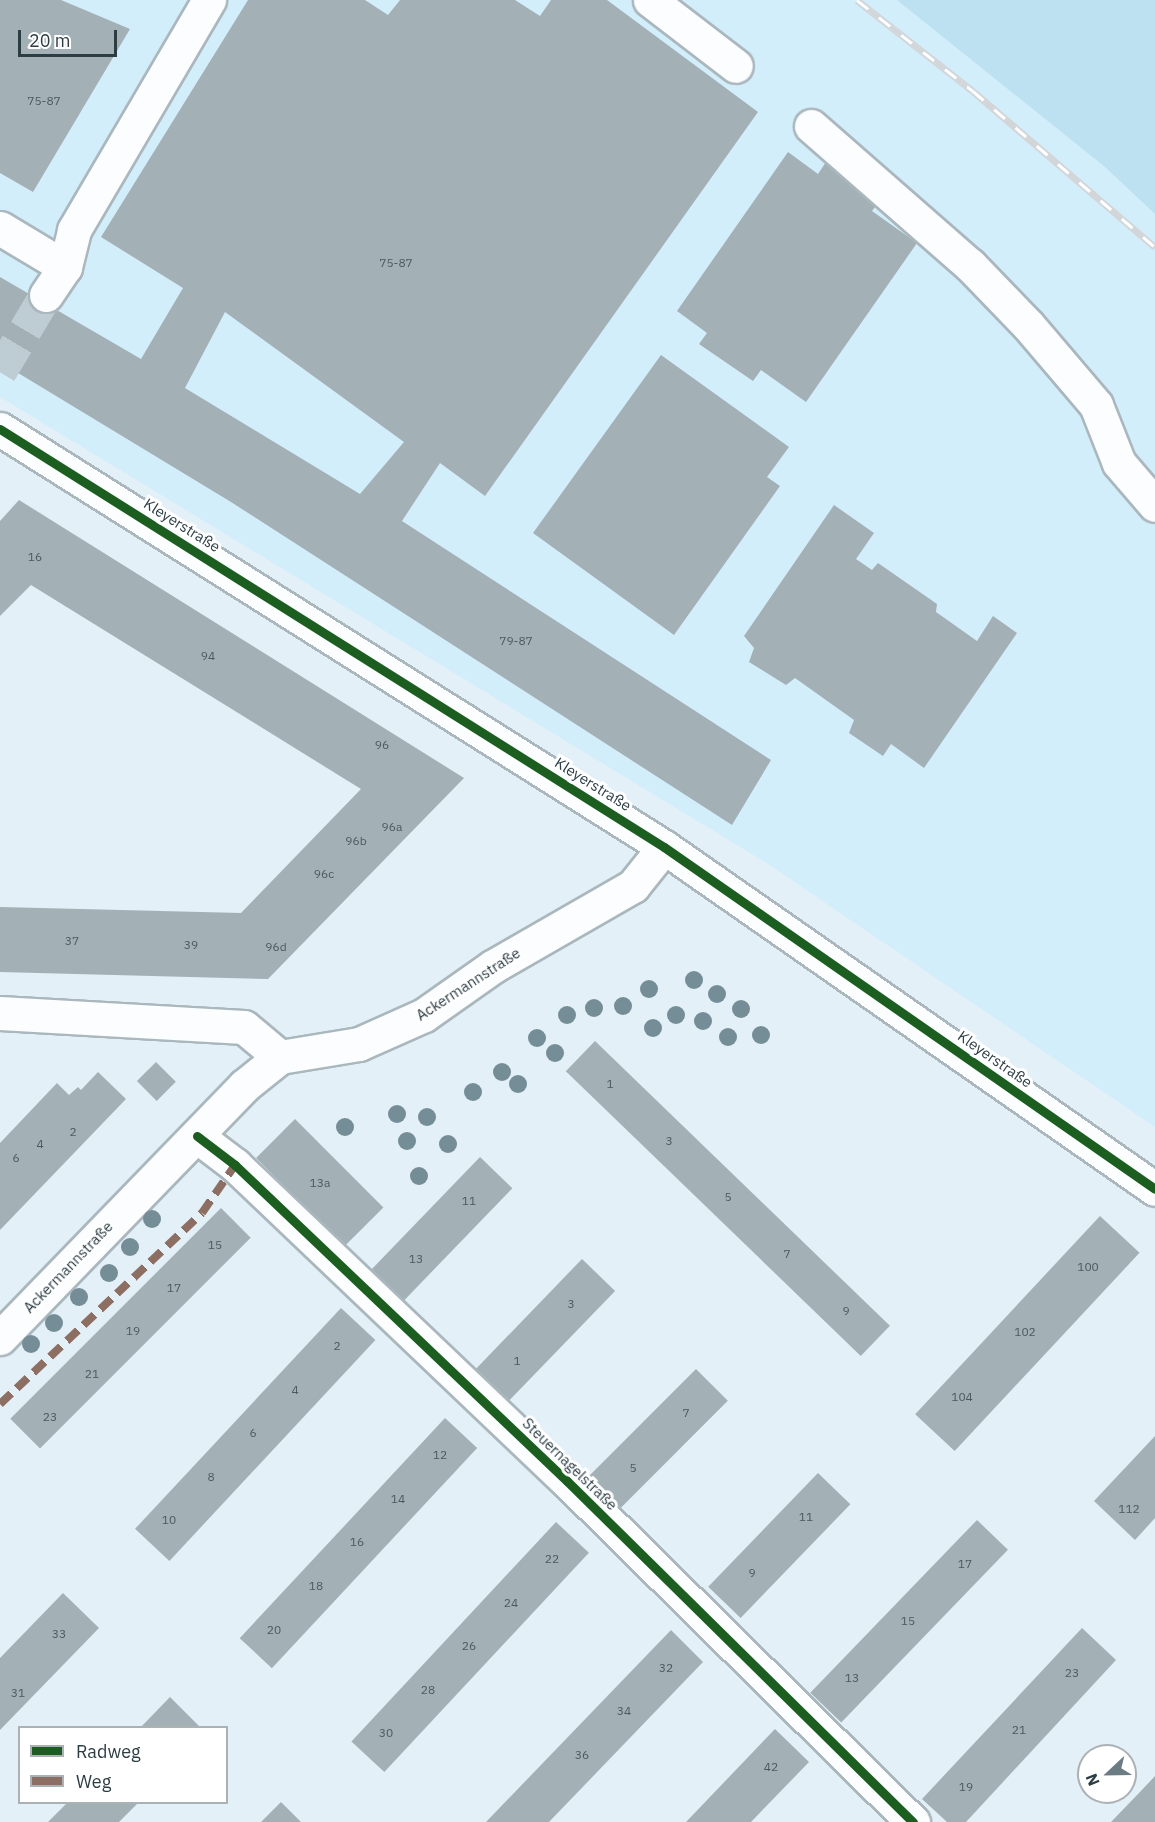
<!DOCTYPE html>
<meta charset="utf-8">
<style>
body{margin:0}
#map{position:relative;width:1155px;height:1822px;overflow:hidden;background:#e3f0f7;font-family:"IBM Plex Sans",sans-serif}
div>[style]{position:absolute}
.built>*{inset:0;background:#d3eefb}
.green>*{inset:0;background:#bde1f0}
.building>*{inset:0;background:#a3b0b6;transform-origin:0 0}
.minor-tunnel>*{height:33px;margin-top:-16.5px;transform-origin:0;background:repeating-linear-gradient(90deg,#beccd3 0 33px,transparent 0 49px)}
.roads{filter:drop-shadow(2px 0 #aab7bd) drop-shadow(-2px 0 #aab7bd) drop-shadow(0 2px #aab7bd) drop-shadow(0 -2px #aab7bd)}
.minor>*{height:33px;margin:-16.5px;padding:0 16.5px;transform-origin:16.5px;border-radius:16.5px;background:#fbfdfe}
.rail>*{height:7px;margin-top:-3.5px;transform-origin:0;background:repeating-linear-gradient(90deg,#fff 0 14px,#d2d6d8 0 28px);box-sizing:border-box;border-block:2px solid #d2d6d8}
.quiet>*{height:8px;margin-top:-4px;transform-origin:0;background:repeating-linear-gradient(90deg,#8d6e63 0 15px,transparent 0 23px)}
.cycleway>*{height:9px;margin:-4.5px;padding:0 4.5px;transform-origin:4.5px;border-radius:4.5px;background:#1b5e20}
.trees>*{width:18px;height:18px;margin:-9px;border-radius:50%;background:#758d97}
span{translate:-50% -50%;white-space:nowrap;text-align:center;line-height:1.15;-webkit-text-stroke:6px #fff;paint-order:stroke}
.number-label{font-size:12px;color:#4a5a60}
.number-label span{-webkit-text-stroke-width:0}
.street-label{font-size:15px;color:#2c3d44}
.legend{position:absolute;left:18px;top:1726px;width:210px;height:78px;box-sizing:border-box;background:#fff;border:2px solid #abb1b4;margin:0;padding:8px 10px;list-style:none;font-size:18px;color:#2c3d44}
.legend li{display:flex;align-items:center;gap:12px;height:30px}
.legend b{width:30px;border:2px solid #abb1b4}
.north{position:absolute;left:1077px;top:1744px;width:60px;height:60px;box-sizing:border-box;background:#fff;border:2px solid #abb1b4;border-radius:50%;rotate:248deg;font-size:16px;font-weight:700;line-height:24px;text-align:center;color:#2c3d44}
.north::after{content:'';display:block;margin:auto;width:21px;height:27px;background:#6c7c83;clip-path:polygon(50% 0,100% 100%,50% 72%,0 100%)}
.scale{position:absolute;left:18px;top:30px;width:99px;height:27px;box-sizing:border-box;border:3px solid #2c3d44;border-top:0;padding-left:8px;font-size:18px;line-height:21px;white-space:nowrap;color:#2c3d44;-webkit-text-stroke:4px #fff;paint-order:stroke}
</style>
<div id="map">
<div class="built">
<div style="clip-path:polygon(0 0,1155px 0,1155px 1127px,768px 864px,0 397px)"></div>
</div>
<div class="green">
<div style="clip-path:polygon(897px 0,1155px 0,1155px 214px,1105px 167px)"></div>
</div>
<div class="building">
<div style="clip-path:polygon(0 0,61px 0,130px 29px,33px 192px,0 173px)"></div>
<div style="clip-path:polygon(evenodd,248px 0,365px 0,388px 15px,400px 0,515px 0,540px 16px,551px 0,607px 0,758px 112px,485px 496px,440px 463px,402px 521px,771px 760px,732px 825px,231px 502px,0 362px,0 277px,141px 359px,183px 288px,101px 237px,248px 0,225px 312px,404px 442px,360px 494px,185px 388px,225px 312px)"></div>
<div style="clip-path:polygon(788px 152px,818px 174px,826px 162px,880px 200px,872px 211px,917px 243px,806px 402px,761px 370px,753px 381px,699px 344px,707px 333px,677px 311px)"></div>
<div style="clip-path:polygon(661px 355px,789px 447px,767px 477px,780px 486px,674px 635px,533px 533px)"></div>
<div style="clip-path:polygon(19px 500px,464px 778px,268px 979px,0 972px,0 907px,241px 913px,361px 789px,31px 585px,0 616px,0 521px)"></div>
<div style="clip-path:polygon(834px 505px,874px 533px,856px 559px,872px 570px,878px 563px,937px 604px,936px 612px,977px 641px,993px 616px,1017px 633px,924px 768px,891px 744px,883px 756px,849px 733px,854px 720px,795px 678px,786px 685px,749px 662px,754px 648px,744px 636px)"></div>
<div style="left:595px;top:1041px;width:410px;height:42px;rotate:44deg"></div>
<div style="left:156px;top:1062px;width:28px;height:27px;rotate:45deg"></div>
<div style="clip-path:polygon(98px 1072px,126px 1099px,0 1230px,0 1143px,57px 1083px,69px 1095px,78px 1087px,81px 1090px)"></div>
<div style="left:295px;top:1119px;width:125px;height:55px;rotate:45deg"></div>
<div style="left:480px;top:1157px;width:45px;height:158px;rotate:44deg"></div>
<div style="left:221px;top:1208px;width:42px;height:298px;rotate:45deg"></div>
<div style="left:1100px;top:1216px;width:54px;height:271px;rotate:43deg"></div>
<div style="left:582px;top:1259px;width:46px;height:157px;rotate:44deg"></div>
<div style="left:341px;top:1308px;width:47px;height:302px;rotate:43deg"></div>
<div style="left:696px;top:1369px;width:45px;height:153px;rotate:45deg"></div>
<div style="left:445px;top:1418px;width:44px;height:301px;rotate:43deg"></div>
<div style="clip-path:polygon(1155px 1436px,1155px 1518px,1135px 1540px,1094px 1501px)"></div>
<div style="left:818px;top:1473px;width:45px;height:158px;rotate:44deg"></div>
<div style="left:977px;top:1520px;width:43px;height:240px;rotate:44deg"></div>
<div style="left:556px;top:1522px;width:45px;height:300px;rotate:43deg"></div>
<div style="clip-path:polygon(63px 1593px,99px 1628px,0 1730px,0 1658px)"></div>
<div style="clip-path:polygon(1082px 1628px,1116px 1660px,966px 1822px,947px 1822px,922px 1799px)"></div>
<div style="clip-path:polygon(671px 1630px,703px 1662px,549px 1822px,486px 1822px)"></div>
<div style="clip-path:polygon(170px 1697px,201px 1728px,140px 1728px)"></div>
<div style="clip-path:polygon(775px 1729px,809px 1762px,751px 1822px,686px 1822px)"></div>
<div style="clip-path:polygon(1155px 1776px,1155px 1822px,1111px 1822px,1139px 1793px)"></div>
<div style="clip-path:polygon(281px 1802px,301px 1822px,261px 1822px)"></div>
<div style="clip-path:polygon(67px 1803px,138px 1803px,119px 1822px,48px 1822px)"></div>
</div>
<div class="minor-tunnel">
<div style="left:0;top:372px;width:90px;rotate:-59.1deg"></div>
</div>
<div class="roads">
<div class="minor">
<div style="left:650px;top:0;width:108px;rotate:37.5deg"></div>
<div style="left:811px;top:126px;width:211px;rotate:41.2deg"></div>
<div style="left:970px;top:265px;width:83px;rotate:46deg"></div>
<div style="left:1028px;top:325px;width:105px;rotate:49.6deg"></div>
<div style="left:1096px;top:405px;width:62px;rotate:68.4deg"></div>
<div style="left:1119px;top:463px;width:55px;rotate:49.4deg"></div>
<div style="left:0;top:228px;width:76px;rotate:31deg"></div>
<div style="left:46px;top:295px;width:34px;rotate:-56deg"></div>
<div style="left:65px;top:267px;width:38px;rotate:-76deg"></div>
<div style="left:74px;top:230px;width:267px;rotate:-59.6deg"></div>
<div style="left:0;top:429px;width:785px;rotate:32.19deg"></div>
<div style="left:664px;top:847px;width:598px;rotate:34.86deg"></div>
<div style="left:0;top:1013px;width:244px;rotate:3.3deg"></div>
<div style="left:244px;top:1027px;width:47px;rotate:39.8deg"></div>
<div style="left:197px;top:1136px;width:48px;rotate:37.3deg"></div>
<div style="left:235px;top:1165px;width:458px;rotate:43.6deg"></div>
<div style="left:567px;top:1481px;width:486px;rotate:44.6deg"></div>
<div style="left:0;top:1338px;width:351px;rotate:-45.9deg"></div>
<div style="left:244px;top:1086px;width:46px;rotate:-38.9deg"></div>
<div style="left:280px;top:1057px;width:80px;rotate:-9.3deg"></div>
<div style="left:359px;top:1044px;width:71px;rotate:-24deg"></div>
<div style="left:424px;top:1015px;width:83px;rotate:-35.2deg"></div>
<div style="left:492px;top:967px;width:163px;rotate:-29.9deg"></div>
<div style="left:633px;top:886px;width:50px;rotate:-51.5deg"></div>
</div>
</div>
<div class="rail">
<div style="left:857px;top:0;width:147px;rotate:38.1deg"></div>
<div style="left:973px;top:91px;width:240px;rotate:40.6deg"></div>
</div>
<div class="quiet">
<div style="left:0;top:1404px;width:278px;rotate:-43.4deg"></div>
<div style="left:202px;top:1213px;width:58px;rotate:-55.5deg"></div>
</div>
<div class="cycleway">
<div style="left:0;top:429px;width:785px;rotate:32.19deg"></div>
<div style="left:664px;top:847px;width:598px;rotate:34.86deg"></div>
<div style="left:197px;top:1136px;width:48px;rotate:37.3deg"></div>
<div style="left:235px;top:1165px;width:458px;rotate:43.6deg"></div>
<div style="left:567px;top:1481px;width:486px;rotate:44.6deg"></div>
</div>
<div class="trees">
<div style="left:694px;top:980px"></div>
<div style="left:649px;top:989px"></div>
<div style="left:717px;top:994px"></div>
<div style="left:623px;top:1006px"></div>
<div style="left:594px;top:1008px"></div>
<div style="left:741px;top:1009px"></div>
<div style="left:567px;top:1015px"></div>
<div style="left:676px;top:1015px"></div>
<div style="left:703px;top:1021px"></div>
<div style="left:653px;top:1028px"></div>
<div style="left:761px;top:1035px"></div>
<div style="left:728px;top:1037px"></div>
<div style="left:537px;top:1038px"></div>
<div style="left:555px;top:1053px"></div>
<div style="left:502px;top:1072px"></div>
<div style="left:518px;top:1084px"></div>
<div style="left:473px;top:1092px"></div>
<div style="left:397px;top:1114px"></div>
<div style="left:427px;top:1117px"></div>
<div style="left:345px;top:1127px"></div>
<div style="left:407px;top:1141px"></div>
<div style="left:448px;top:1144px"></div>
<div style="left:419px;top:1176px"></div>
<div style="left:152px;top:1219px"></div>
<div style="left:130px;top:1247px"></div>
<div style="left:109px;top:1273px"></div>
<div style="left:79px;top:1297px"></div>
<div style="left:54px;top:1323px"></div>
<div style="left:31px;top:1344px"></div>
</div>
<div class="number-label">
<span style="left:44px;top:101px">75-87</span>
<span style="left:396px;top:263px">75-87</span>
<span style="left:35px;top:557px">16</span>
<span style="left:516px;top:641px">79-87</span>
<span style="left:208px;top:656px">94</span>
<span style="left:382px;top:745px">96</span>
<span style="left:392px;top:827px">96a</span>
<span style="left:356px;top:841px">96b</span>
<span style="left:324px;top:874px">96c</span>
<span style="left:72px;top:941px">37</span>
<span style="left:191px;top:945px">39</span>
<span style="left:276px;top:947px">96d</span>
<span style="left:610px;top:1084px">1</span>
<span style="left:73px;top:1132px">2</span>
<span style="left:669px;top:1141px">3</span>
<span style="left:40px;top:1144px">4</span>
<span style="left:16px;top:1158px">6</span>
<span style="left:320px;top:1183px">13a</span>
<span style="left:728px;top:1197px">5</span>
<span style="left:469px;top:1201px">11</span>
<span style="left:215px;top:1245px">15</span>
<span style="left:787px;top:1254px">7</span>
<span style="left:416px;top:1259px">13</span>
<span style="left:1088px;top:1267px">100</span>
<span style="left:174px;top:1288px">17</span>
<span style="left:571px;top:1304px">3</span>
<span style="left:846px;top:1311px">9</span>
<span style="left:133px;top:1331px">19</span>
<span style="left:1025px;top:1332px">102</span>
<span style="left:337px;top:1346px">2</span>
<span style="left:517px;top:1361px">1</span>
<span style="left:92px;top:1374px">21</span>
<span style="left:295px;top:1390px">4</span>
<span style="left:962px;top:1397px">104</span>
<span style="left:686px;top:1413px">7</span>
<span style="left:50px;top:1417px">23</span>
<span style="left:253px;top:1433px">6</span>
<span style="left:440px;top:1455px">12</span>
<span style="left:633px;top:1468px">5</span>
<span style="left:211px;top:1477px">8</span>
<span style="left:398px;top:1499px">14</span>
<span style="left:1129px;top:1509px">112</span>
<span style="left:806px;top:1517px">11</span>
<span style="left:169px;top:1520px">10</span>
<span style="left:357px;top:1542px">16</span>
<span style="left:552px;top:1559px">22</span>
<span style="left:965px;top:1564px">17</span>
<span style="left:752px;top:1573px">9</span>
<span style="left:316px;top:1586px">18</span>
<span style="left:511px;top:1603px">24</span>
<span style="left:908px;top:1621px">15</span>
<span style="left:274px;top:1630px">20</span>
<span style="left:59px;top:1634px">33</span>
<span style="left:469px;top:1646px">26</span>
<span style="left:666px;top:1668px">32</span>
<span style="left:1072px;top:1673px">23</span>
<span style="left:852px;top:1678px">13</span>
<span style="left:428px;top:1690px">28</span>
<span style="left:18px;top:1693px">31</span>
<span style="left:624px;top:1711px">34</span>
<span style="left:1019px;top:1730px">21</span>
<span style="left:386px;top:1733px">30</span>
<span style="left:582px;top:1755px">36</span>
<span style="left:771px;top:1767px">42</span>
<span style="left:966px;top:1787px">19</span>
</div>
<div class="street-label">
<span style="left:182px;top:525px;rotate:32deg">Kleyerstraße</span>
<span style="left:593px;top:784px;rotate:32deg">Kleyerstraße</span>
<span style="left:468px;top:984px;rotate:-33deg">Ackermannstraße</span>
<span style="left:995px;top:1059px;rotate:35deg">Kleyerstraße</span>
<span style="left:68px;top:1267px;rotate:-46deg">Ackermannstraße</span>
<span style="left:570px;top:1464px;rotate:44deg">Steuernagelstraße</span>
</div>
<ul class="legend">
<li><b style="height:8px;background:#1b5e20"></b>Radweg</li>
<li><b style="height:8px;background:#8d6e63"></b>Weg</li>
</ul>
<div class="north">N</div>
<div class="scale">20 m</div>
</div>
